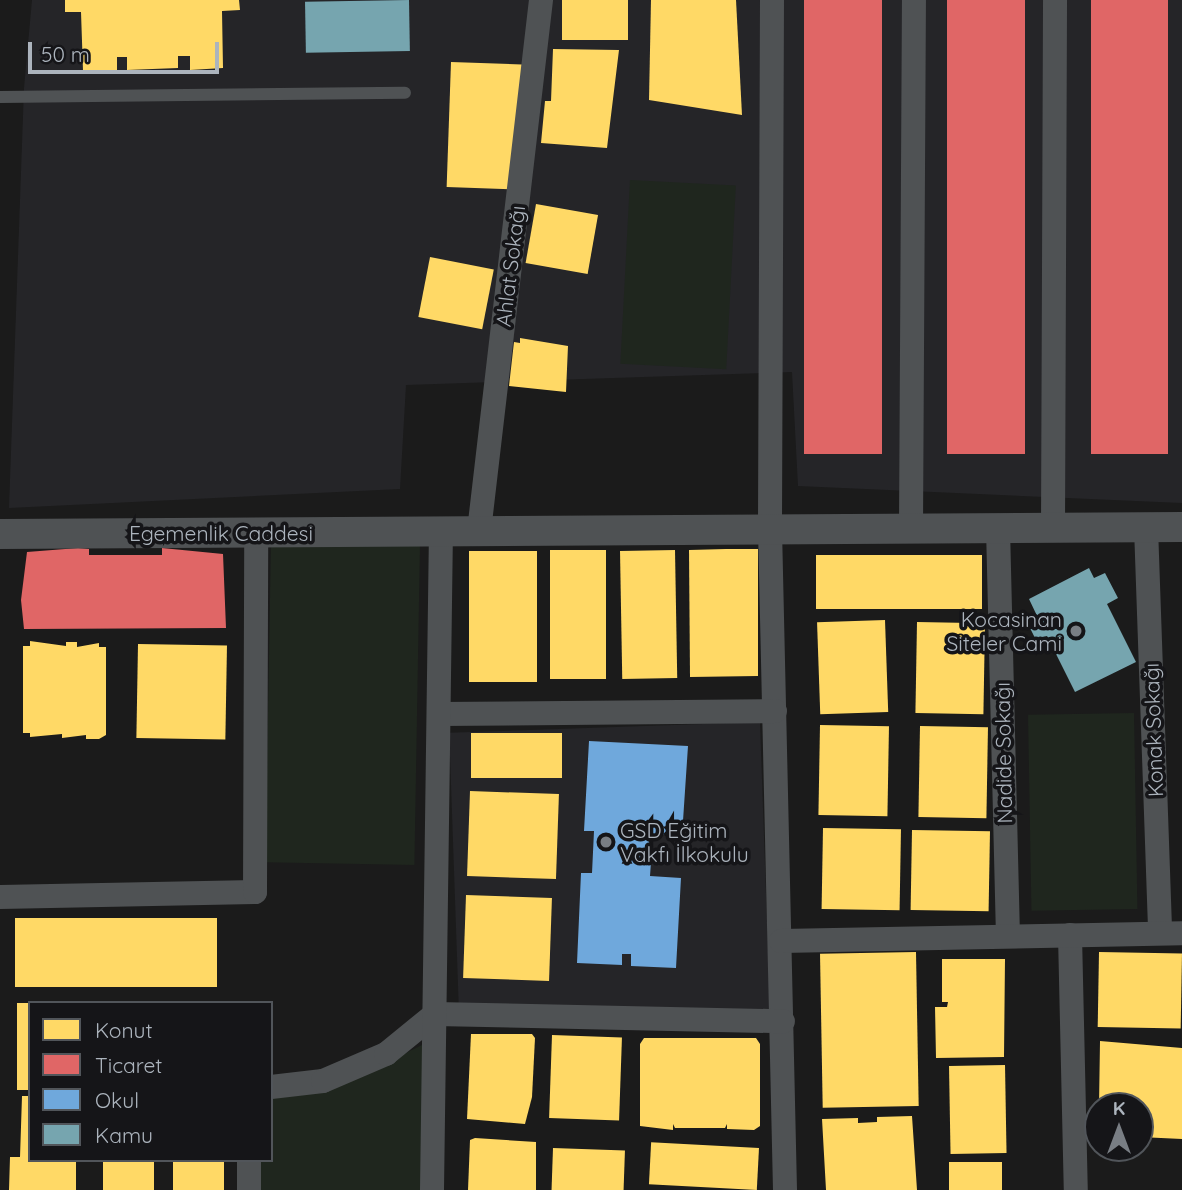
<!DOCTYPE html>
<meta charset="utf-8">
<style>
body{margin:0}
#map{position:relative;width:1182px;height:1190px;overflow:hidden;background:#1b1b1b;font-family:Quicksand,sans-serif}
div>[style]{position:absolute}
.built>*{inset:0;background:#252528;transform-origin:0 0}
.green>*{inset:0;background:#1f261e;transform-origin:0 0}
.homes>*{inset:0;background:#ffd966;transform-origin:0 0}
.shops>*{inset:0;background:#e06666;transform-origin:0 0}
.schools>*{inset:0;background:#6fa8dc}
.public>*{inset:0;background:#76a5af;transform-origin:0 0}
.service>*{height:12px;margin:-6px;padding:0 6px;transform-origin:6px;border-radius:6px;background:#4f5254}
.minor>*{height:24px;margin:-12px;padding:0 12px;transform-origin:12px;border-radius:12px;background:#4f5254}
.tertiary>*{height:30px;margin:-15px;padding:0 15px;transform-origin:15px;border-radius:15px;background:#4f5254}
.dots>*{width:19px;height:19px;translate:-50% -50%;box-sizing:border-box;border:4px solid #151518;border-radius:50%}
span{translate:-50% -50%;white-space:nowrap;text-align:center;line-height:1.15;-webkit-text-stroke:7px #151518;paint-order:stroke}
.street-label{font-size:21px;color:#acb4bd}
.poi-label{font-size:21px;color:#acb4bd}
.right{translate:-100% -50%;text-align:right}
.left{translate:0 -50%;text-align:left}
.legend{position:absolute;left:28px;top:1001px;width:245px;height:161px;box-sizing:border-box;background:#151518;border:2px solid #51555a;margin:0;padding:9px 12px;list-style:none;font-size:21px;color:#acb4bd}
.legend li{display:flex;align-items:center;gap:14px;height:35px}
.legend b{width:35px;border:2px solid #51555a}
.north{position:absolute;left:1084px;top:1092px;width:70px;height:70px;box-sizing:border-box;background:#151518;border:2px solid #51555a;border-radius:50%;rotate:0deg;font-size:19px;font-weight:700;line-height:28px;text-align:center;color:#acb4bd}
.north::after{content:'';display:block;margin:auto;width:24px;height:32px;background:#797e84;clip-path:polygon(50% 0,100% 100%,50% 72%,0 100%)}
.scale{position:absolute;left:28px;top:42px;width:191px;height:32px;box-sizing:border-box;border:4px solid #acb4bd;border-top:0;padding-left:9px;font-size:21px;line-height:24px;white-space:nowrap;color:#acb4bd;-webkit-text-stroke:5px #151518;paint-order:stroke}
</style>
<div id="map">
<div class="built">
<div style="clip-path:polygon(32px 0,1182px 0,1182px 503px,798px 486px,792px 372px,406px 385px,400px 489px,9px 508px,24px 88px)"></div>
<div style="left:760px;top:722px;width:287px;height:311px;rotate:88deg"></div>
</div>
<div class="green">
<div style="left:630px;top:180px;width:106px;height:184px;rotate:3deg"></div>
<div style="left:420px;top:543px;width:322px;height:149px;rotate:91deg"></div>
<div style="left:1134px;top:713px;width:196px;height:106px;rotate:89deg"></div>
<div style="clip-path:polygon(424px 1044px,421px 1190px,257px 1190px,257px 1160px,271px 1160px,271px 1094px,333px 1089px)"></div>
</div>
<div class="homes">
<div style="clip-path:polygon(65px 0,239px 0,240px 10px,222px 11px,223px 68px,190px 70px,190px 56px,178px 56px,178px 68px,127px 70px,127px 57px,117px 57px,117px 70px,83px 71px,81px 12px,65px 12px)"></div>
<div style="left:562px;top:0;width:66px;height:40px"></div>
<div style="clip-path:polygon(651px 0,736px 0,742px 115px,649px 100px)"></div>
<div style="clip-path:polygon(553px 49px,619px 50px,607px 148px,541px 143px,545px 101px,551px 101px)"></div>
<div style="left:451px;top:62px;width:71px;height:125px;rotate:2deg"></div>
<div style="left:536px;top:204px;width:63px;height:60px;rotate:10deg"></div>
<div style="left:430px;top:257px;width:65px;height:61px;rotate:11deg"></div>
<div style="clip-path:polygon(520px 338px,568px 346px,566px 392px,509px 386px,514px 342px,520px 343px)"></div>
<div style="clip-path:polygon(726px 549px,758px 549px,758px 676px,690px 677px,689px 550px)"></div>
<div style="left:606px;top:550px;width:129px;height:56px;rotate:90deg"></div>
<div style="left:675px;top:550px;width:128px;height:55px;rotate:89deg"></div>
<div style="left:469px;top:551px;width:68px;height:131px"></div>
<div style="left:816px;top:555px;width:166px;height:54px"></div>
<div style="left:885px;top:620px;width:92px;height:68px;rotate:88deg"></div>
<div style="left:917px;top:622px;width:68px;height:91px;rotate:1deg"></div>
<div style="clip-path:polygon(30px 641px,66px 646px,66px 642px,77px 642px,77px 647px,99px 643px,99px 647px,106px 647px,106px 735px,99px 739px,86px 739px,86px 735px,62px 738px,62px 734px,30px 737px,30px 733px,23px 733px,23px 646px,30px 646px)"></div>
<div style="left:138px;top:644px;width:89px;height:94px;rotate:1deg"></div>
<div style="left:820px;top:725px;width:69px;height:90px;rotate:1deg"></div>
<div style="left:920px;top:726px;width:68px;height:91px;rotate:1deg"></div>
<div style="left:562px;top:733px;width:45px;height:91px;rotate:90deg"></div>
<div style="left:470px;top:791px;width:89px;height:85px;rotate:2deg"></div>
<div style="left:823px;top:828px;width:78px;height:81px;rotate:1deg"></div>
<div style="left:912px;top:830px;width:78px;height:80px;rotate:1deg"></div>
<div style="left:466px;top:895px;width:86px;height:83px;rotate:2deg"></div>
<div style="left:15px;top:918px;width:202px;height:69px"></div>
<div style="left:916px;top:952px;width:154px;height:96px;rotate:89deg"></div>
<div style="left:1099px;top:952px;width:83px;height:75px;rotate:1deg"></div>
<div style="clip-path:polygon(942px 959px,1005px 959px,1004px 1057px,936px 1058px,935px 1007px,947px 1007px,948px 1002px,942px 1002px)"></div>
<div style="left:17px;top:1003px;width:13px;height:87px"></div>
<div style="clip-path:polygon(471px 1034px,532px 1034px,535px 1038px,532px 1097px,525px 1124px,467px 1119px)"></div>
<div style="left:552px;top:1035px;width:70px;height:83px;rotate:2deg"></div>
<div style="clip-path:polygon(644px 1038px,756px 1038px,760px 1044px,760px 1126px,754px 1130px,727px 1129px,727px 1124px,725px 1128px,675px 1128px,673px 1124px,673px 1130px,640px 1126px,640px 1044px)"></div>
<div style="clip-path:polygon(1100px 1041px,1182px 1048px,1182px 1139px,1140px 1137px,1140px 1106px,1099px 1106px)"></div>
<div style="left:1005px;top:1065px;width:88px;height:56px;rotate:89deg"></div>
<div style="clip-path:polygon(22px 1096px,30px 1096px,30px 1160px,76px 1160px,76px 1190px,9px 1190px,10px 1157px,20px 1157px)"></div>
<div style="clip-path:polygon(912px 1116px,917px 1190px,826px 1190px,822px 1119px,858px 1118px,858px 1123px,877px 1122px,877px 1117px)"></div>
<div style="clip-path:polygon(475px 1138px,536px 1142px,536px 1190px,468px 1190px,470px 1140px)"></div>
<div style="left:553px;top:1148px;width:72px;height:42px;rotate:2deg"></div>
<div style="left:759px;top:1148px;width:42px;height:108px;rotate:93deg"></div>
<div style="left:103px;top:1160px;width:51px;height:30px"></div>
<div style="left:173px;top:1160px;width:51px;height:30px"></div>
<div style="left:1002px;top:1162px;width:28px;height:53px;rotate:90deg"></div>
</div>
<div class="shops">
<div style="left:804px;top:0;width:78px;height:454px"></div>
<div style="left:947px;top:0;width:78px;height:454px"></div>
<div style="left:1091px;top:0;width:77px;height:454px"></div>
<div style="clip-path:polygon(78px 548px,89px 549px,89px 555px,162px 555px,162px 548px,223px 554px,226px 628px,24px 629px,21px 600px,27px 552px)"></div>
</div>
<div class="schools">
<div style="clip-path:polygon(589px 741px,688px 746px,682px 836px,653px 834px,650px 876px,681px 878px,676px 968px,631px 966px,631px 954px,622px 954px,622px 965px,577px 963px,581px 873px,592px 873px,594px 831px,584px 831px)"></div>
</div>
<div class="public">
<div style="left:409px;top:0;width:51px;height:104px;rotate:89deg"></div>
<div style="clip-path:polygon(1089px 568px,1094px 578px,1105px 573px,1118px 598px,1107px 604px,1136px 662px,1075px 692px,1047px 636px,1036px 640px,1029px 626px,1039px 620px,1029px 599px)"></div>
</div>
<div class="service">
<div style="left:0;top:97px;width:405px;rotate:-0.6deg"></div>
</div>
<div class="minor">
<div style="left:772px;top:0;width:529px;rotate:90.22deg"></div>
<div style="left:770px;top:529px;width:661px;rotate:88.7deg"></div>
<div style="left:1146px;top:527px;width:406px;rotate:88deg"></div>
<div style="left:998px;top:528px;width:408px;rotate:88.6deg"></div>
<div style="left:1053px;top:528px;width:528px;rotate:-89.78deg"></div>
<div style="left:911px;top:529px;width:529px;rotate:-89.68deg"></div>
<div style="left:479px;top:531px;width:535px;rotate:-83.34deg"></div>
<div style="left:439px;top:714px;width:336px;rotate:-0.5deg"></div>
<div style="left:0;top:897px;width:255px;rotate:-1.1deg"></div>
<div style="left:255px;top:892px;width:360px;rotate:-89.8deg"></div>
<div style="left:1070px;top:935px;width:255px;rotate:88.7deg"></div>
<div style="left:781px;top:941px;width:401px;rotate:-1.1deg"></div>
<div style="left:271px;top:1087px;width:52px;rotate:-6.6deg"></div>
<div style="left:323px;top:1081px;width:69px;rotate:-23.2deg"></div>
<div style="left:386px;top:1054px;width:63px;rotate:-39.2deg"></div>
<div style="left:435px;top:1014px;width:348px;rotate:1.2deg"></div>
<div style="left:249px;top:1160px;width:30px;rotate:90deg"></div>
<div style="left:432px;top:1190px;width:658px;rotate:-89.22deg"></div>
</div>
<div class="tertiary">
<div style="left:0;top:534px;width:1182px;rotate:-0.34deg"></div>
</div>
<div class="dots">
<div style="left:1076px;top:631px;background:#797e84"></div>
<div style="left:606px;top:842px;background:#797e84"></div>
</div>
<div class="street-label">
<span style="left:510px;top:266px;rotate:-83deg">Ahlat Sokağı</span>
<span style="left:221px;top:533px">Egemenlik Caddesi</span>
<span style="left:1153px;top:730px;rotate:-92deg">Konak Sokağı</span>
<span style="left:1003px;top:753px;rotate:-91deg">Nadide Sokağı</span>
</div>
<div class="poi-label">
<span class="right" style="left:1062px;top:631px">Kocasinan<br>Siteler Cami</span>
<span class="left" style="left:620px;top:842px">GSD Eğitim<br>Vakfı İlkokulu</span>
</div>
<ul class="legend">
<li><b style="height:19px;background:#ffd966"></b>Konut</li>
<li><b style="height:19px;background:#e06666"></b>Ticaret</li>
<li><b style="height:19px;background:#6fa8dc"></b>Okul</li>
<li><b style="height:19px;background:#76a5af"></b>Kamu</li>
</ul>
<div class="north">K</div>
<div class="scale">50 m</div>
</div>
